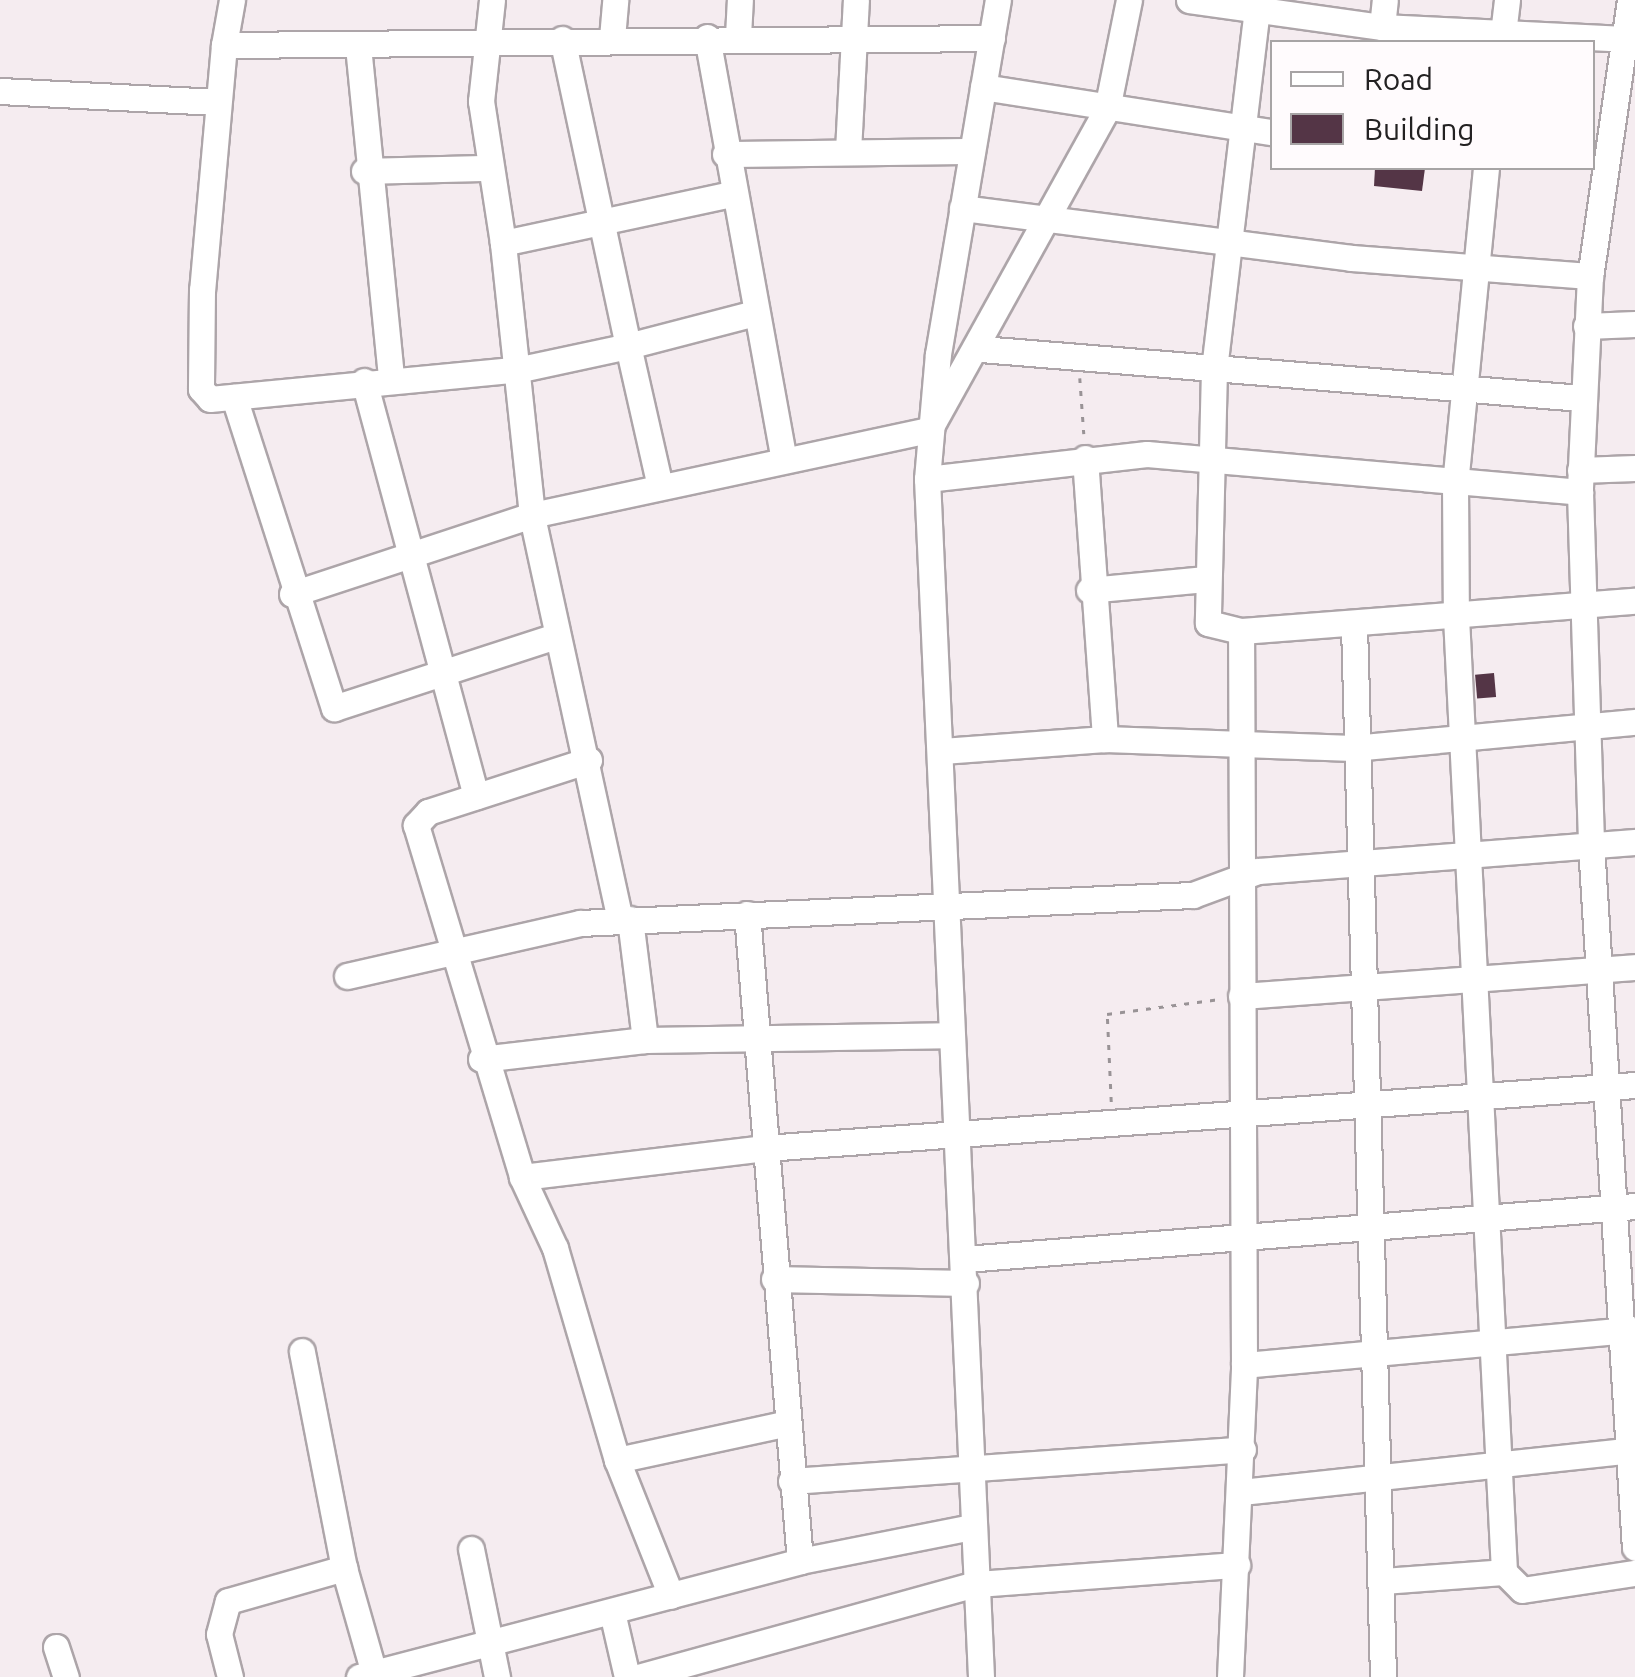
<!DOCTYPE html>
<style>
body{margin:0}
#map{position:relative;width:1635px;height:1677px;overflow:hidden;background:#f5ecf0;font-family:Ubuntu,sans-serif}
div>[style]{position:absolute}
.building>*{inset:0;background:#543546;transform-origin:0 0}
.path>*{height:2.5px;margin-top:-1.25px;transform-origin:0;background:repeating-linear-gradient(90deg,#999396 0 5px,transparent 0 13px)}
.roads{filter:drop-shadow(2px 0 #ada5a9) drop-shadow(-2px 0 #ada5a9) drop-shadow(0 2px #ada5a9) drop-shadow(0 -2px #ada5a9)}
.minor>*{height:25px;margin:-12.5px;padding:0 12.5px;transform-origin:12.5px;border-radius:12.5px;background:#fff}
span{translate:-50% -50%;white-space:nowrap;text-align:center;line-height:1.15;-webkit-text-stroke:10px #fffbfd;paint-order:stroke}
.legend{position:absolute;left:1270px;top:40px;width:325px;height:130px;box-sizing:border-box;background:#fffbfd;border:2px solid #a7a4a5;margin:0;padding:12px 18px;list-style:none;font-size:30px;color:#232122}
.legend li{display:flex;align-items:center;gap:20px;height:50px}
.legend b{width:50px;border:2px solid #a7a4a5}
</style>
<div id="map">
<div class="building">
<div style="clip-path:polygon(1375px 168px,1425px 168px,1422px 191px,1374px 186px)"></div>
<div style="left:1494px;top:673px;width:24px;height:19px;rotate:85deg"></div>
</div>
<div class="path">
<div style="left:1080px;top:378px;width:56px;rotate:85.9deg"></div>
<div style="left:1111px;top:1102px;width:88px;rotate:-92.6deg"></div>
<div style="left:1107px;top:1014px;width:114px;rotate:-7.6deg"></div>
</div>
<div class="roads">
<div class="minor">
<div style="left:232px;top:0;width:46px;rotate:100.1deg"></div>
<div style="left:224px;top:45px;width:768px;rotate:-0.52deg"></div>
<div style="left:492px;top:0;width:102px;rotate:96.2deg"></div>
<div style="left:481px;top:101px;width:144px;rotate:81.2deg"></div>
<div style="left:1189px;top:0;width:195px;rotate:8deg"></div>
<div style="left:1382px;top:27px;width:243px;rotate:2.8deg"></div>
<div style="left:1258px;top:0;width:372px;rotate:96.8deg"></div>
<div style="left:1214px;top:369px;width:254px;rotate:91.4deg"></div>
<div style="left:1208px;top:623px;width:34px;rotate:14deg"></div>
<div style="left:1241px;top:631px;width:395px;rotate:-4.4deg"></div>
<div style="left:1630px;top:0;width:279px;rotate:98.2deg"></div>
<div style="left:1590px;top:276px;width:216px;rotate:92.7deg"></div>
<div style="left:1580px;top:492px;width:353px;rotate:88.2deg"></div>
<div style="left:1591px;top:845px;width:704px;rotate:86.42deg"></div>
<div style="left:1382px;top:27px;width:27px;rotate:-84deg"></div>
<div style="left:738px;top:36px;width:36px;rotate:-87deg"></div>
<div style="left:707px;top:37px;width:427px;rotate:79.7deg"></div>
<div style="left:612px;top:38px;width:38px;rotate:-85deg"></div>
<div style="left:1502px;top:42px;width:42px;rotate:-83.2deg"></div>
<div style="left:224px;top:45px;width:246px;rotate:95.1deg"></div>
<div style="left:202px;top:290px;width:99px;rotate:90.6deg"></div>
<div style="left:201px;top:389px;width:13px;rotate:48deg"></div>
<div style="left:210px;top:399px;width:312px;rotate:-5.5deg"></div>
<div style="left:521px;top:369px;width:109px;rotate:-12.1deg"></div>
<div style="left:628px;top:346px;width:314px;rotate:-102.1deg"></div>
<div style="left:358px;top:46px;width:334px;rotate:84.3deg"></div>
<div style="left:983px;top:87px;width:292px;rotate:8.9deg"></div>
<div style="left:0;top:91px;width:216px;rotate:2.9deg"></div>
<div style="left:848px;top:151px;width:151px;rotate:-87deg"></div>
<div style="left:725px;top:154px;width:247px;rotate:-0.7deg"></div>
<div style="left:1486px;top:168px;width:318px;rotate:95.6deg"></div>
<div style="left:1455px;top:484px;width:133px;rotate:89.6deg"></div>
<div style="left:1456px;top:617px;width:956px;rotate:87.12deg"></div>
<div style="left:1504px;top:1572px;width:25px;rotate:45deg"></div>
<div style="left:1522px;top:1590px;width:114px;rotate:-8.6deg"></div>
<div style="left:364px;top:171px;width:126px;rotate:-1.4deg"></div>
<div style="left:962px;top:208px;width:392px;rotate:7.3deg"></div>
<div style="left:1351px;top:258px;width:240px;rotate:4.3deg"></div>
<div style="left:1586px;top:326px;width:49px;rotate:-2.3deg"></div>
<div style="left:981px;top:349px;width:602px;rotate:4.67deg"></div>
<div style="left:364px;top:381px;width:430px;rotate:74.9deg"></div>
<div style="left:234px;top:397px;width:327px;rotate:72.2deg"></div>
<div style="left:334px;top:708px;width:232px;rotate:-18deg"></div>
<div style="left:1085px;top:458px;width:282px;rotate:85.9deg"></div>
<div style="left:1580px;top:470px;width:55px;rotate:-2.1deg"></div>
<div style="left:927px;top:479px;width:221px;rotate:-6.5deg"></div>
<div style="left:1147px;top:454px;width:435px;rotate:5deg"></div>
<div style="left:659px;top:482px;width:139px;rotate:-102.8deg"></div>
<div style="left:628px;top:346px;width:131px;rotate:-14.6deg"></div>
<div style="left:1089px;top:590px;width:118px;rotate:-5.4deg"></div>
<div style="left:292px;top:594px;width:253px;rotate:-18.2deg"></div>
<div style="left:532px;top:515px;width:406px;rotate:-12.1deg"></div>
<div style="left:929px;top:430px;width:367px;rotate:-61deg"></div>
<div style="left:1107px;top:109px;width:111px;rotate:-78.6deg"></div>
<div style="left:1354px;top:625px;width:1052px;rotate:88.42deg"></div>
<div style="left:942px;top:751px;width:163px;rotate:-4.2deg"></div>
<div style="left:1105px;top:739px;width:248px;rotate:2.1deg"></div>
<div style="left:1353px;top:748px;width:283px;rotate:-5.3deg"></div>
<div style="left:589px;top:760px;width:169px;rotate:162.1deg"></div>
<div style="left:428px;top:812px;width:18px;rotate:133deg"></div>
<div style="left:416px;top:825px;width:368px;rotate:73.2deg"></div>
<div style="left:522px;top:1177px;width:245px;rotate:-6.8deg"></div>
<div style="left:765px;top:1148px;width:872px;rotate:-4.14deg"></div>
<div style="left:747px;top:914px;width:649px;rotate:85.32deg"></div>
<div style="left:630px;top:919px;width:122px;rotate:82.9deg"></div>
<div style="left:645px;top:1040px;width:302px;rotate:-0.9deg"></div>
<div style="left:620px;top:920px;width:414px;rotate:-102.3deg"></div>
<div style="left:532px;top:515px;width:274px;rotate:-96.1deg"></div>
<div style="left:503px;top:243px;width:234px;rotate:-12.1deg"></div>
<div style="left:347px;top:976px;width:239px;rotate:-12.8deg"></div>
<div style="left:580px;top:923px;width:614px;rotate:-2.62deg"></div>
<div style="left:1193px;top:895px;width:69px;rotate:-20.3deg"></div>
<div style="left:1258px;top:871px;width:378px;rotate:-4.4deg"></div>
<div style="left:1241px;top:996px;width:395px;rotate:-4.2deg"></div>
<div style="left:481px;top:1059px;width:165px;rotate:-6.6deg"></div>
<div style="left:522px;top:1177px;width:78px;rotate:65.1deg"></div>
<div style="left:555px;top:1248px;width:221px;rotate:73.7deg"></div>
<div style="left:617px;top:1460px;width:146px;rotate:68.3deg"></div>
<div style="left:965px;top:1259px;width:672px;rotate:-4.52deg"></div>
<div style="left:774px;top:1279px;width:192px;rotate:1.2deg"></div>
<div style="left:1244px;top:1365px;width:390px;rotate:-5.2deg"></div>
<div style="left:617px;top:1460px;width:171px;rotate:-12.2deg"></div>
<div style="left:791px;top:1481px;width:453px;rotate:-4deg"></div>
<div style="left:1241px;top:1492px;width:396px;rotate:-6.1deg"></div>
<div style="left:471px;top:1549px;width:131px;rotate:78.5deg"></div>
<div style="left:344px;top:1568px;width:113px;rotate:74.1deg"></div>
<div style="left:1382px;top:1581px;width:122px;rotate:-4.2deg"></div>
<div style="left:612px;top:1612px;width:67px;rotate:77deg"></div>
<div style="left:56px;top:1647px;width:32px;rotate:72deg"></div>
<div style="left:230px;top:1677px;width:44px;rotate:-104.3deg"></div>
<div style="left:219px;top:1634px;width:34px;rotate:-75deg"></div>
<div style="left:228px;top:1601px;width:121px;rotate:-15.9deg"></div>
<div style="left:344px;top:1568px;width:221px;rotate:-101deg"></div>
<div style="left:359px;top:1677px;width:456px;rotate:-14.7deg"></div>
<div style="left:800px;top:1561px;width:175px;rotate:-11.2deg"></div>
<div style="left:638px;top:1677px;width:351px;rotate:-15.4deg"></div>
<div style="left:976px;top:1584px;width:262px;rotate:-4.2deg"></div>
<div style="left:981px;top:1677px;width:1199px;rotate:-92.58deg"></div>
<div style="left:927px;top:479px;width:125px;rotate:-85deg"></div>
<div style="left:938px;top:354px;width:359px;rotate:-80.4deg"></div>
<div style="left:1230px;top:1677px;width:312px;rotate:-87.4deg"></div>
<div style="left:1244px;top:1365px;width:734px;rotate:-90.23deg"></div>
</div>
</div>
<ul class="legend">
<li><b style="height:12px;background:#fff"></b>Road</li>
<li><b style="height:28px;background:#543546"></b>Building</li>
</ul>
</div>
